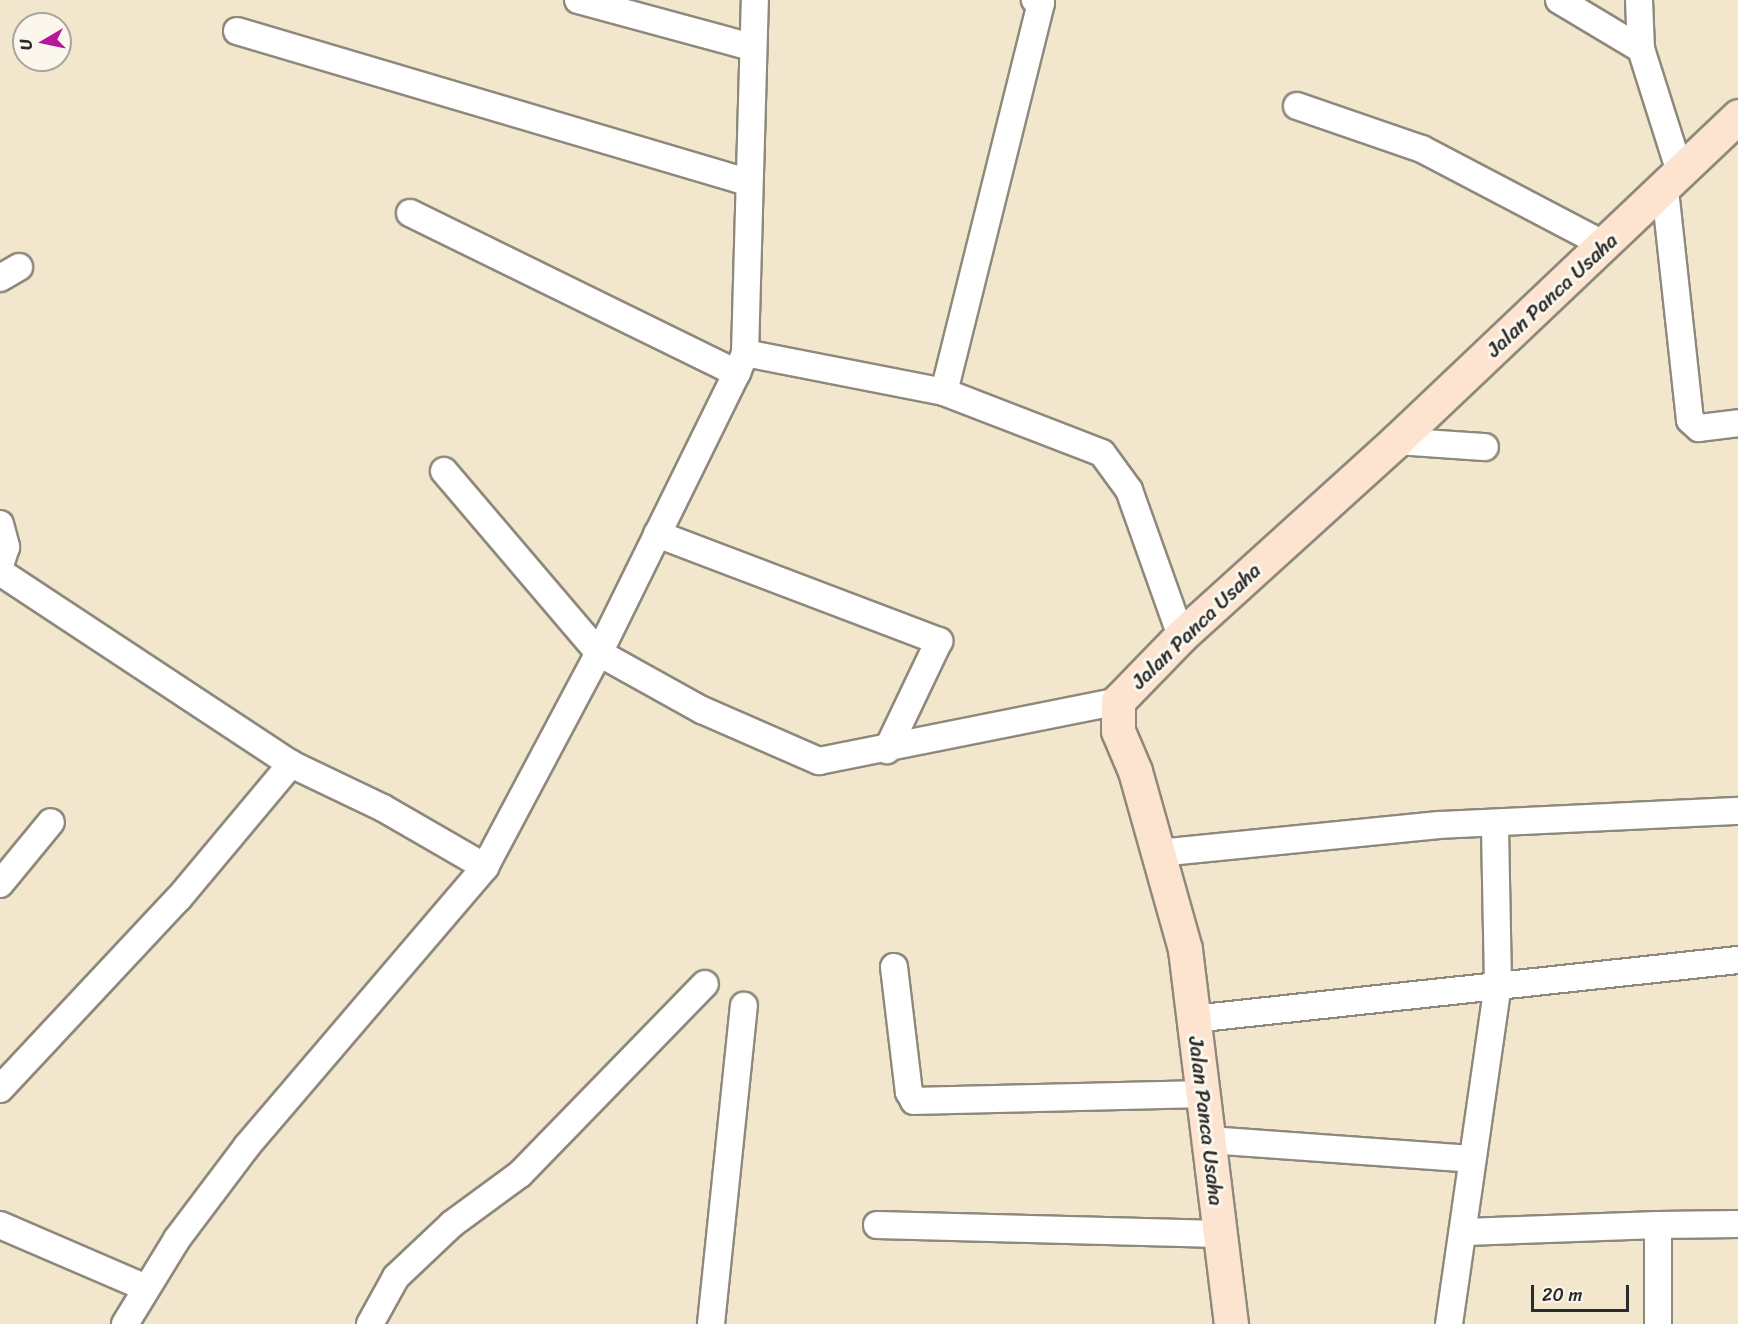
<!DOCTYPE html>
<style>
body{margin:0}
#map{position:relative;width:1738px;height:1324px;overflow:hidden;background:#f2e7cc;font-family:Sriracha,sans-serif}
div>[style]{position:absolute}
.roads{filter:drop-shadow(2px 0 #8e897c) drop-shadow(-2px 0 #8e897c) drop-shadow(0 2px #8e897c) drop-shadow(0 -2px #8e897c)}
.street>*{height:26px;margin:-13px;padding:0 13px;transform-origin:13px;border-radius:13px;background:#fff}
.secondary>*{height:33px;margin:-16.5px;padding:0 16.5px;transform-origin:16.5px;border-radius:16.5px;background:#fde4d0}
span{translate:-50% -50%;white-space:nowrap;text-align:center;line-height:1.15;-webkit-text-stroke:6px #fbf7ec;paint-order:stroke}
.street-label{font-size:21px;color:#2b2b2b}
.north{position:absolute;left:12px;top:12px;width:60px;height:60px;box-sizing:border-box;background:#fbf7ec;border:2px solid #a8a59f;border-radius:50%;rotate:261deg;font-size:16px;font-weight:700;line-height:24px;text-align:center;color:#2b2b2b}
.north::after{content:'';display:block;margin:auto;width:21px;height:27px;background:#b5179e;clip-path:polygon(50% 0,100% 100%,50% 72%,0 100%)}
.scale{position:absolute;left:1531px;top:1285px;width:98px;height:27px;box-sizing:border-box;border:3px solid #2b2b2b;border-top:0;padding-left:8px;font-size:18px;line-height:21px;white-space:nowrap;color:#2b2b2b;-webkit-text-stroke:4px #fbf7ec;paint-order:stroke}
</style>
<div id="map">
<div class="roads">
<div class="street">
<div style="left:578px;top:0;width:179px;rotate:15.2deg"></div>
<div style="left:1559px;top:0;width:96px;rotate:30.9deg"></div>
<div style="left:1639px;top:0;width:49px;rotate:87.7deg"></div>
<div style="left:1641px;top:49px;width:129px;rotate:72.4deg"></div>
<div style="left:237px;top:31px;width:532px;rotate:16.49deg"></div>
<div style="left:1297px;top:106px;width:132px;rotate:19deg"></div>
<div style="left:1422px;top:149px;width:207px;rotate:27.7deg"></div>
<div style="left:1665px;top:190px;width:231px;rotate:83.8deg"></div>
<div style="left:1690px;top:420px;width:12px;rotate:42deg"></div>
<div style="left:1699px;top:428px;width:39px;rotate:-7deg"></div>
<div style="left:410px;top:213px;width:364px;rotate:26.1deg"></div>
<div style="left:0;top:278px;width:22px;rotate:-30deg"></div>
<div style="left:745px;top:353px;width:203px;rotate:11.1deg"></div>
<div style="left:944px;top:392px;width:169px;rotate:21.1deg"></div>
<div style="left:1102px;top:453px;width:46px;rotate:53.9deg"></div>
<div style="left:1129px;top:490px;width:155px;rotate:70.4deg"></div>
<div style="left:944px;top:392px;width:401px;rotate:-76deg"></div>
<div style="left:1041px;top:3px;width:7px;rotate:-153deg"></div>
<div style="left:1396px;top:441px;width:89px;rotate:3.9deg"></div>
<div style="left:444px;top:471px;width:239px;rotate:49.6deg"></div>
<div style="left:599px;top:653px;width:118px;rotate:29deg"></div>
<div style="left:702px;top:710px;width:128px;rotate:23.6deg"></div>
<div style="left:819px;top:761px;width:305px;rotate:-11.3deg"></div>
<div style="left:0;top:524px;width:24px;rotate:75deg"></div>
<div style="left:6px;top:547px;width:20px;rotate:108deg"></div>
<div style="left:657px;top:534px;width:302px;rotate:20.8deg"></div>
<div style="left:939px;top:641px;width:121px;rotate:115.5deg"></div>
<div style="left:0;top:572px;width:349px;rotate:33.4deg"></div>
<div style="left:291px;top:764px;width:102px;rotate:25.6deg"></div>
<div style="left:383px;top:808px;width:118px;rotate:30deg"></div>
<div style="left:1159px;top:853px;width:281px;rotate:-5.7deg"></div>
<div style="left:1439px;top:825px;width:299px;rotate:-2.7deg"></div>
<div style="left:0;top:884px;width:80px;rotate:-50.6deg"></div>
<div style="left:894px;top:967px;width:126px;rotate:83.2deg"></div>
<div style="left:909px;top:1092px;width:10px;rotate:61deg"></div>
<div style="left:914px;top:1101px;width:288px;rotate:-1.4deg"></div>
<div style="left:1193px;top:1019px;width:548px;rotate:-6.18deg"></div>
<div style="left:0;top:1089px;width:262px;rotate:-46.9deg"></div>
<div style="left:179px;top:898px;width:175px;rotate:-50.1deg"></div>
<div style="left:1208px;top:1140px;width:265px;rotate:4.1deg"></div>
<div style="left:0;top:1225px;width:157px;rotate:23.3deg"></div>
<div style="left:877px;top:1225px;width:343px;rotate:1.5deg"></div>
<div style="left:1465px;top:1232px;width:193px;rotate:-2.1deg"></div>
<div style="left:125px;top:1324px;width:100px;rotate:-58.5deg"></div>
<div style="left:177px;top:1239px;width:116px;rotate:-53deg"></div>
<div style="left:247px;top:1146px;width:367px;rotate:-49.5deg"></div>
<div style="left:485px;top:867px;width:242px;rotate:-62deg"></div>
<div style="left:599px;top:653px;width:312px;rotate:-63.8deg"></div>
<div style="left:737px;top:373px;width:22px;rotate:-68deg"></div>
<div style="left:745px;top:353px;width:353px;rotate:-88.4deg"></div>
<div style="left:370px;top:1324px;width:54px;rotate:-61deg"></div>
<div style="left:396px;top:1277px;width:77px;rotate:-43.4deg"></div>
<div style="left:452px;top:1224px;width:84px;rotate:-36.3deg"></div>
<div style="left:520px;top:1174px;width:265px;rotate:-45.8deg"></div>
<div style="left:711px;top:1324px;width:320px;rotate:-84.1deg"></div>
<div style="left:1449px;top:1324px;width:344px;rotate:-81.8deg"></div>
<div style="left:1498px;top:984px;width:158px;rotate:-91.1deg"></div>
<div style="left:1658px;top:1324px;width:99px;rotate:-90deg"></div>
<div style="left:1658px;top:1225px;width:80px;rotate:-0.7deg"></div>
</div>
<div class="secondary">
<div style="left:1231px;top:1324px;width:378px;rotate:-97deg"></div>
<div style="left:1185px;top:949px;width:185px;rotate:-105.7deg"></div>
<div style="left:1135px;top:771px;width:43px;rotate:-113deg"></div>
<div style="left:1118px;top:731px;width:30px;rotate:-90deg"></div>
<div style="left:1118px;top:701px;width:91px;rotate:-45.9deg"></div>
<div style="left:1181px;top:636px;width:290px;rotate:-42.2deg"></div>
<div style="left:1396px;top:441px;width:472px;rotate:-43.5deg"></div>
</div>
</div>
<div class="street-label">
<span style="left:1552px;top:295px;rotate:-43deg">Jalan Panca Usaha</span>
<span style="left:1196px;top:626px;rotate:-44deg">Jalan Panca Usaha</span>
<span style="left:1206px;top:1121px;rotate:83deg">Jalan Panca Usaha</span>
</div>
<div class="north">U</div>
<div class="scale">20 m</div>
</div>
